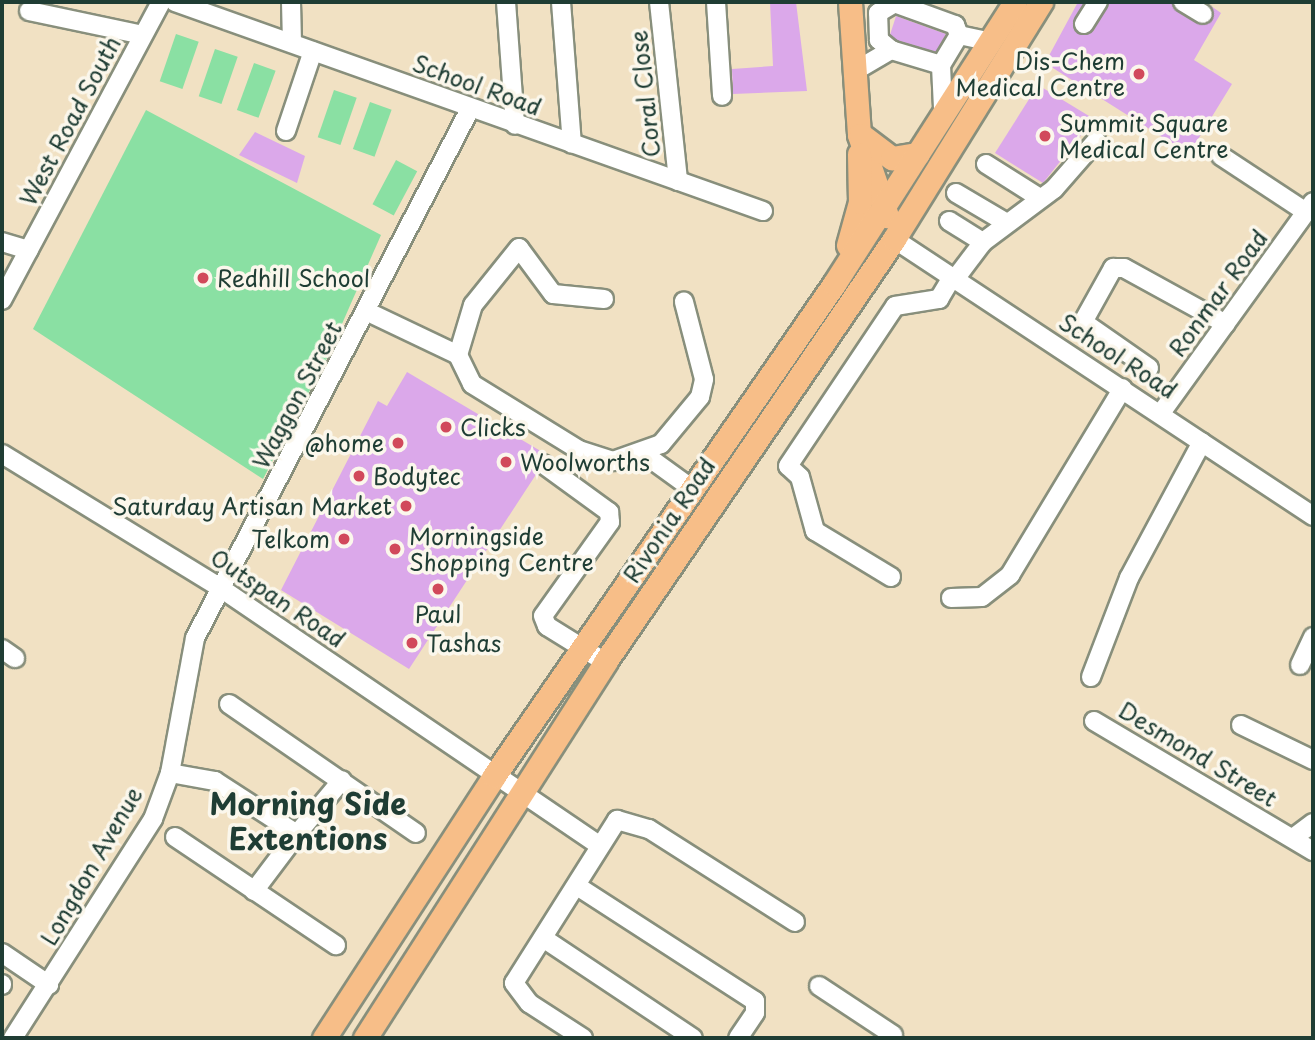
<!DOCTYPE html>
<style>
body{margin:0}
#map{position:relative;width:1315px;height:1040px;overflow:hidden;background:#f1e1c3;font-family:"Playpen Sans",sans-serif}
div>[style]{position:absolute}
.green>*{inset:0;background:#8ae0a3;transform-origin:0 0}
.building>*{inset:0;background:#dba8ea}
.roads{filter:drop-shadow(2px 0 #888f7c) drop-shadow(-2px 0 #888f7c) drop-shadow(0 2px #888f7c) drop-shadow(0 -2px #888f7c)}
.minor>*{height:18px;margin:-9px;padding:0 9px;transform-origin:9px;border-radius:9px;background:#fff}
.major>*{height:23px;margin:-11.5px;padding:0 11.5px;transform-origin:11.5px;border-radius:11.5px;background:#f7be88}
.dots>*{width:19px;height:19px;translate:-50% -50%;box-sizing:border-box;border:4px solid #fbf7ec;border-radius:50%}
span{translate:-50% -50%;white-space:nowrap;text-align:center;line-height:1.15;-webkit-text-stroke:7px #fbf7ec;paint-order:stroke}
.poi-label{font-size:23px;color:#1f3d34}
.right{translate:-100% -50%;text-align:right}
.left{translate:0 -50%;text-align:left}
.street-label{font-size:23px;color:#1f3d34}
.district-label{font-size:30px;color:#1f3d34;font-weight:700}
.frame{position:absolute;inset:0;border:4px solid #1f3d34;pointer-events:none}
</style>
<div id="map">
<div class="green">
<div style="left:176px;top:34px;width:24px;height:50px;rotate:19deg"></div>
<div style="left:215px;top:49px;width:24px;height:50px;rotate:19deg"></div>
<div style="left:254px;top:63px;width:23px;height:50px;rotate:20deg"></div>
<div style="left:334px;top:90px;width:24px;height:50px;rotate:19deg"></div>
<div style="left:370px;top:102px;width:23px;height:50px;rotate:20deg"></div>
<div style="clip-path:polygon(146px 110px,381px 235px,327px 358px,263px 479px,33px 329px)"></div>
<div style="left:396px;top:160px;width:24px;height:50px;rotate:28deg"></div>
</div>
<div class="building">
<div style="clip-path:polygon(770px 2px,796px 2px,807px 91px,733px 94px,732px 69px,773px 66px)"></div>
<div style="clip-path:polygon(1078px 2px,1085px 2px,1073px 24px,1083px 35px,1094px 30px,1109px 2px,1172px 2px,1202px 25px,1213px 19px,1211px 6px,1221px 13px,1194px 60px,1232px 84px,1189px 154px,1045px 63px)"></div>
<div style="clip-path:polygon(896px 16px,946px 34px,936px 52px,896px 40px,890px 35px)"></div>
<div style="clip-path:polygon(1038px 85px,1094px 119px,1043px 183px,995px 153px)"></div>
<div style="clip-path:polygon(255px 132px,305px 156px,297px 183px,239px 155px)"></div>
<div style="clip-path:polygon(407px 372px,544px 453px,533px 458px,537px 473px,409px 669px,281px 590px,378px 401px,387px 406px)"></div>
</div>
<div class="roads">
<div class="minor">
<div style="left:175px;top:2px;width:624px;rotate:19.57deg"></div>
<div style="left:291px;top:2px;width:41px;rotate:88.6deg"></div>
<div style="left:506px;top:2px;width:123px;rotate:85.8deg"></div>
<div style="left:561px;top:2px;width:142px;rotate:85.6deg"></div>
<div style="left:659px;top:2px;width:180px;rotate:83.9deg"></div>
<div style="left:716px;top:2px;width:94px;rotate:86.3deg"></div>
<div style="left:1183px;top:2px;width:23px;rotate:31deg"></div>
<div style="left:897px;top:4px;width:62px;rotate:19.9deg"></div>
<div style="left:955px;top:25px;width:11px;rotate:68deg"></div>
<div style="left:29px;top:11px;width:116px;rotate:11.9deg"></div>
<div style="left:1084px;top:24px;width:26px;rotate:-58deg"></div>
<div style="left:891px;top:50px;width:16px;rotate:-140deg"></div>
<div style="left:879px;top:40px;width:27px;rotate:-92deg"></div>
<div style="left:878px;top:13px;width:21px;rotate:-31deg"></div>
<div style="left:855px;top:71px;width:42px;rotate:-30.3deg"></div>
<div style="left:891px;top:50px;width:52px;rotate:16.7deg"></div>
<div style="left:943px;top:108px;width:43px;rotate:-92.7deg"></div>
<div style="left:941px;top:65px;width:35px;rotate:-59deg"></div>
<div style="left:959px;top:35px;width:30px;rotate:12deg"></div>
<div style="left:286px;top:131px;width:84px;rotate:-71.4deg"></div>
<div style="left:1221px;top:156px;width:102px;rotate:33.4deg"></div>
<div style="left:986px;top:164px;width:62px;rotate:32.4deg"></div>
<div style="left:956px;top:193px;width:59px;rotate:30.5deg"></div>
<div style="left:949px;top:221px;width:40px;rotate:32deg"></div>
<div style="left:894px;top:239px;width:502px;rotate:33.47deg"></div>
<div style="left:2px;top:242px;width:28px;rotate:17deg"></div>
<div style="left:955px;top:279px;width:46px;rotate:-52.9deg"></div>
<div style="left:983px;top:242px;width:89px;rotate:-36.7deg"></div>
<div style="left:1054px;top:189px;width:64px;rotate:-48.8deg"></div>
<div style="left:604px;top:299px;width:51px;rotate:-174.4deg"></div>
<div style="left:553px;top:294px;width:57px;rotate:-126.5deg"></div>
<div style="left:519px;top:248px;width:73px;rotate:128.9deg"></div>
<div style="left:473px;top:305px;width:52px;rotate:106.7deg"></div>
<div style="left:458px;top:355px;width:32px;rotate:64deg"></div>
<div style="left:472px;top:384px;width:126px;rotate:31.7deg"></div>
<div style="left:579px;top:450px;width:36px;rotate:18deg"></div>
<div style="left:613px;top:461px;width:51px;rotate:-19.5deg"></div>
<div style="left:661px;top:444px;width:61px;rotate:-50.3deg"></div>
<div style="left:700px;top:397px;width:18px;rotate:-77deg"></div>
<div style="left:704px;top:379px;width:80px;rotate:-104.6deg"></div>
<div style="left:2px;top:300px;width:338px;rotate:-61.9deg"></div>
<div style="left:368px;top:312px;width:100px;rotate:25.5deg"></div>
<div style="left:1149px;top:368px;width:80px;rotate:-145.1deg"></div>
<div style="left:1083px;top:322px;width:62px;rotate:-60.9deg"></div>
<div style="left:1113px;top:268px;width:11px"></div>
<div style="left:1124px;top:268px;width:116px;rotate:28.8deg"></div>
<div style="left:1161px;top:413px;width:260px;rotate:-54.2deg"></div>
<div style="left:2px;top:454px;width:258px;rotate:31.5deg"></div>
<div style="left:222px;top:589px;width:456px;rotate:34.2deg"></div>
<div style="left:644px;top:454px;width:58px;rotate:35.9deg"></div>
<div style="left:543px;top:464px;width:82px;rotate:36deg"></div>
<div style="left:609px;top:512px;width:10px;rotate:84deg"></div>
<div style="left:610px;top:522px;width:115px;rotate:125.5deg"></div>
<div style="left:543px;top:616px;width:11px;rotate:68deg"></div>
<div style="left:547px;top:626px;width:68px;rotate:31.8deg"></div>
<div style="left:891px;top:577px;width:89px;rotate:-148.8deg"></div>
<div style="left:815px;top:531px;width:56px;rotate:-105.5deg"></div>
<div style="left:800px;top:477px;width:16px;rotate:-137deg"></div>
<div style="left:788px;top:466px;width:192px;rotate:-56.2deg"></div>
<div style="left:895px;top:306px;width:45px;rotate:-9deg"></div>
<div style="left:939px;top:299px;width:26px;rotate:-59deg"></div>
<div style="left:951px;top:598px;width:31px;rotate:-2deg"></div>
<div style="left:982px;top:597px;width:36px;rotate:-38deg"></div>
<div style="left:1010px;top:575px;width:218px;rotate:-58.9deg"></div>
<div style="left:2px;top:649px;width:16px;rotate:35deg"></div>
<div style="left:1300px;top:665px;width:31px;rotate:-65deg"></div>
<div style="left:1091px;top:677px;width:106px;rotate:-69deg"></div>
<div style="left:1129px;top:578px;width:154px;rotate:-61.8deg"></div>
<div style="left:229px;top:704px;width:227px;rotate:34.6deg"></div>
<div style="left:1094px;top:721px;width:255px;rotate:30.7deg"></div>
<div style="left:1241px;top:725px;width:80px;rotate:25.9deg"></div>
<div style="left:170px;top:773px;width:46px;rotate:10.1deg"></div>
<div style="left:215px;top:781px;width:98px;rotate:32.9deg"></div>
<div style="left:297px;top:834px;width:70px;rotate:-50.2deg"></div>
<div style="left:175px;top:837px;width:194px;rotate:33.9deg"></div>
<div style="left:1293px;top:838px;width:25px;rotate:-37deg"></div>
<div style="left:577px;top:886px;width:212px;rotate:32.9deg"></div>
<div style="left:755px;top:1001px;width:12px;rotate:90deg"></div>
<div style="left:755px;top:1013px;width:30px;rotate:124deg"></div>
<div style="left:254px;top:891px;width:71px;rotate:-53deg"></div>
<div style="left:543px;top:938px;width:180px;rotate:33.7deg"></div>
<div style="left:2px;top:953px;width:57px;rotate:34.2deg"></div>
<div style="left:2px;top:985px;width:1px;rotate:-90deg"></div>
<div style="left:819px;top:986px;width:89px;rotate:33.5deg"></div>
<div style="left:13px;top:1038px;width:260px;rotate:-57.4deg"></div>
<div style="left:153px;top:819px;width:49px;rotate:-69.7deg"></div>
<div style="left:170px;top:773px;width:137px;rotate:-79.5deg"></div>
<div style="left:195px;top:638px;width:596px;rotate:-62.53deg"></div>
<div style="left:583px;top:1038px;width:64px;rotate:-147.1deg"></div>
<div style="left:529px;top:1003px;width:25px;rotate:-127deg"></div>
<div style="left:514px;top:983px;width:193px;rotate:-57.7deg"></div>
<div style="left:617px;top:820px;width:33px;rotate:16deg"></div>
<div style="left:649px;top:829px;width:173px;rotate:32.5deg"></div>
</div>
<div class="major">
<div style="left:850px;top:2px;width:133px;rotate:86.1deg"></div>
<div style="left:859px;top:135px;width:86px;rotate:70.9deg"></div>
<div style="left:861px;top:135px;width:39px;rotate:37deg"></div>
<div style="left:892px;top:158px;width:26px;rotate:-9deg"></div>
<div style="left:848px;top:245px;width:45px;rotate:-74.4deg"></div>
<div style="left:860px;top:202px;width:48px;rotate:-91.2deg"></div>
<div style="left:324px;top:1038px;width:312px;rotate:-57deg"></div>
<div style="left:494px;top:776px;width:598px;rotate:-55.35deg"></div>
<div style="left:834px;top:284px;width:335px;rotate:-57.3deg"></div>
<div style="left:365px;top:1038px;width:446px;rotate:-57.4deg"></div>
<div style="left:605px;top:662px;width:512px;rotate:-55.66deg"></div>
<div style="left:894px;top:239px;width:279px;rotate:-58.2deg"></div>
</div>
</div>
<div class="dots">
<div style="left:1139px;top:74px;background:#d1495b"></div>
<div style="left:1045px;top:136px;background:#d1495b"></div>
<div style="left:203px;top:278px;background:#d1495b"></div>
<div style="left:446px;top:427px;background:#d1495b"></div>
<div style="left:398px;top:443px;background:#d1495b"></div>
<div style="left:506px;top:462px;background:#d1495b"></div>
<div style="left:359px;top:476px;background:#d1495b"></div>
<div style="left:406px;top:506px;background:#d1495b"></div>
<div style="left:344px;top:539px;background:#d1495b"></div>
<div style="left:395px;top:549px;background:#d1495b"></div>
<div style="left:438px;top:589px;background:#d1495b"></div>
<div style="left:412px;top:643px;background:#d1495b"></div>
</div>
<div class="poi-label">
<span class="right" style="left:1125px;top:74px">Dis-Chem<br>Medical Centre</span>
<span class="left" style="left:1059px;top:136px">Summit Square<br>Medical Centre</span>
<span class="left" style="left:217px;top:278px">Redhill School</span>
<span class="left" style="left:460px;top:427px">Clicks</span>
<span class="right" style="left:384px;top:443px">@home</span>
<span class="left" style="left:520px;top:462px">Woolworths</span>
<span class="left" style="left:373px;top:476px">Bodytec</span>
<span class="right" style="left:392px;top:506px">Saturday Artisan Market</span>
<span class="left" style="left:409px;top:549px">Morningside<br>Shopping Centre</span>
<span class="right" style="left:330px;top:539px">Telkom</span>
<span style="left:438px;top:614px">Paul</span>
<span class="left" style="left:426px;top:643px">Tashas</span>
</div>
<div class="street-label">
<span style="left:477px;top:85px;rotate:20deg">School Road</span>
<span style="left:645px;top:94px;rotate:-96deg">Coral Close</span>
<span style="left:70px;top:121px;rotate:-62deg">West Road South</span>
<span style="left:1218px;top:293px;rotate:-54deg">Ronmar Road</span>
<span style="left:1118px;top:356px;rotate:33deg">School Road</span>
<span style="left:297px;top:395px;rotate:-62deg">Waggon Street</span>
<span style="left:669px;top:520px;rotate:-56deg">Rivonia Road</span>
<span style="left:278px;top:598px;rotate:34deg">Outspan Road</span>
<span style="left:1198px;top:754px;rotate:31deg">Desmond Street</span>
<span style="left:91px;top:866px;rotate:-60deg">Longdon Avenue</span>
</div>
<div class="district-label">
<span style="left:308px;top:820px">Morning Side<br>Extentions</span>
</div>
<div class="frame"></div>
</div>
